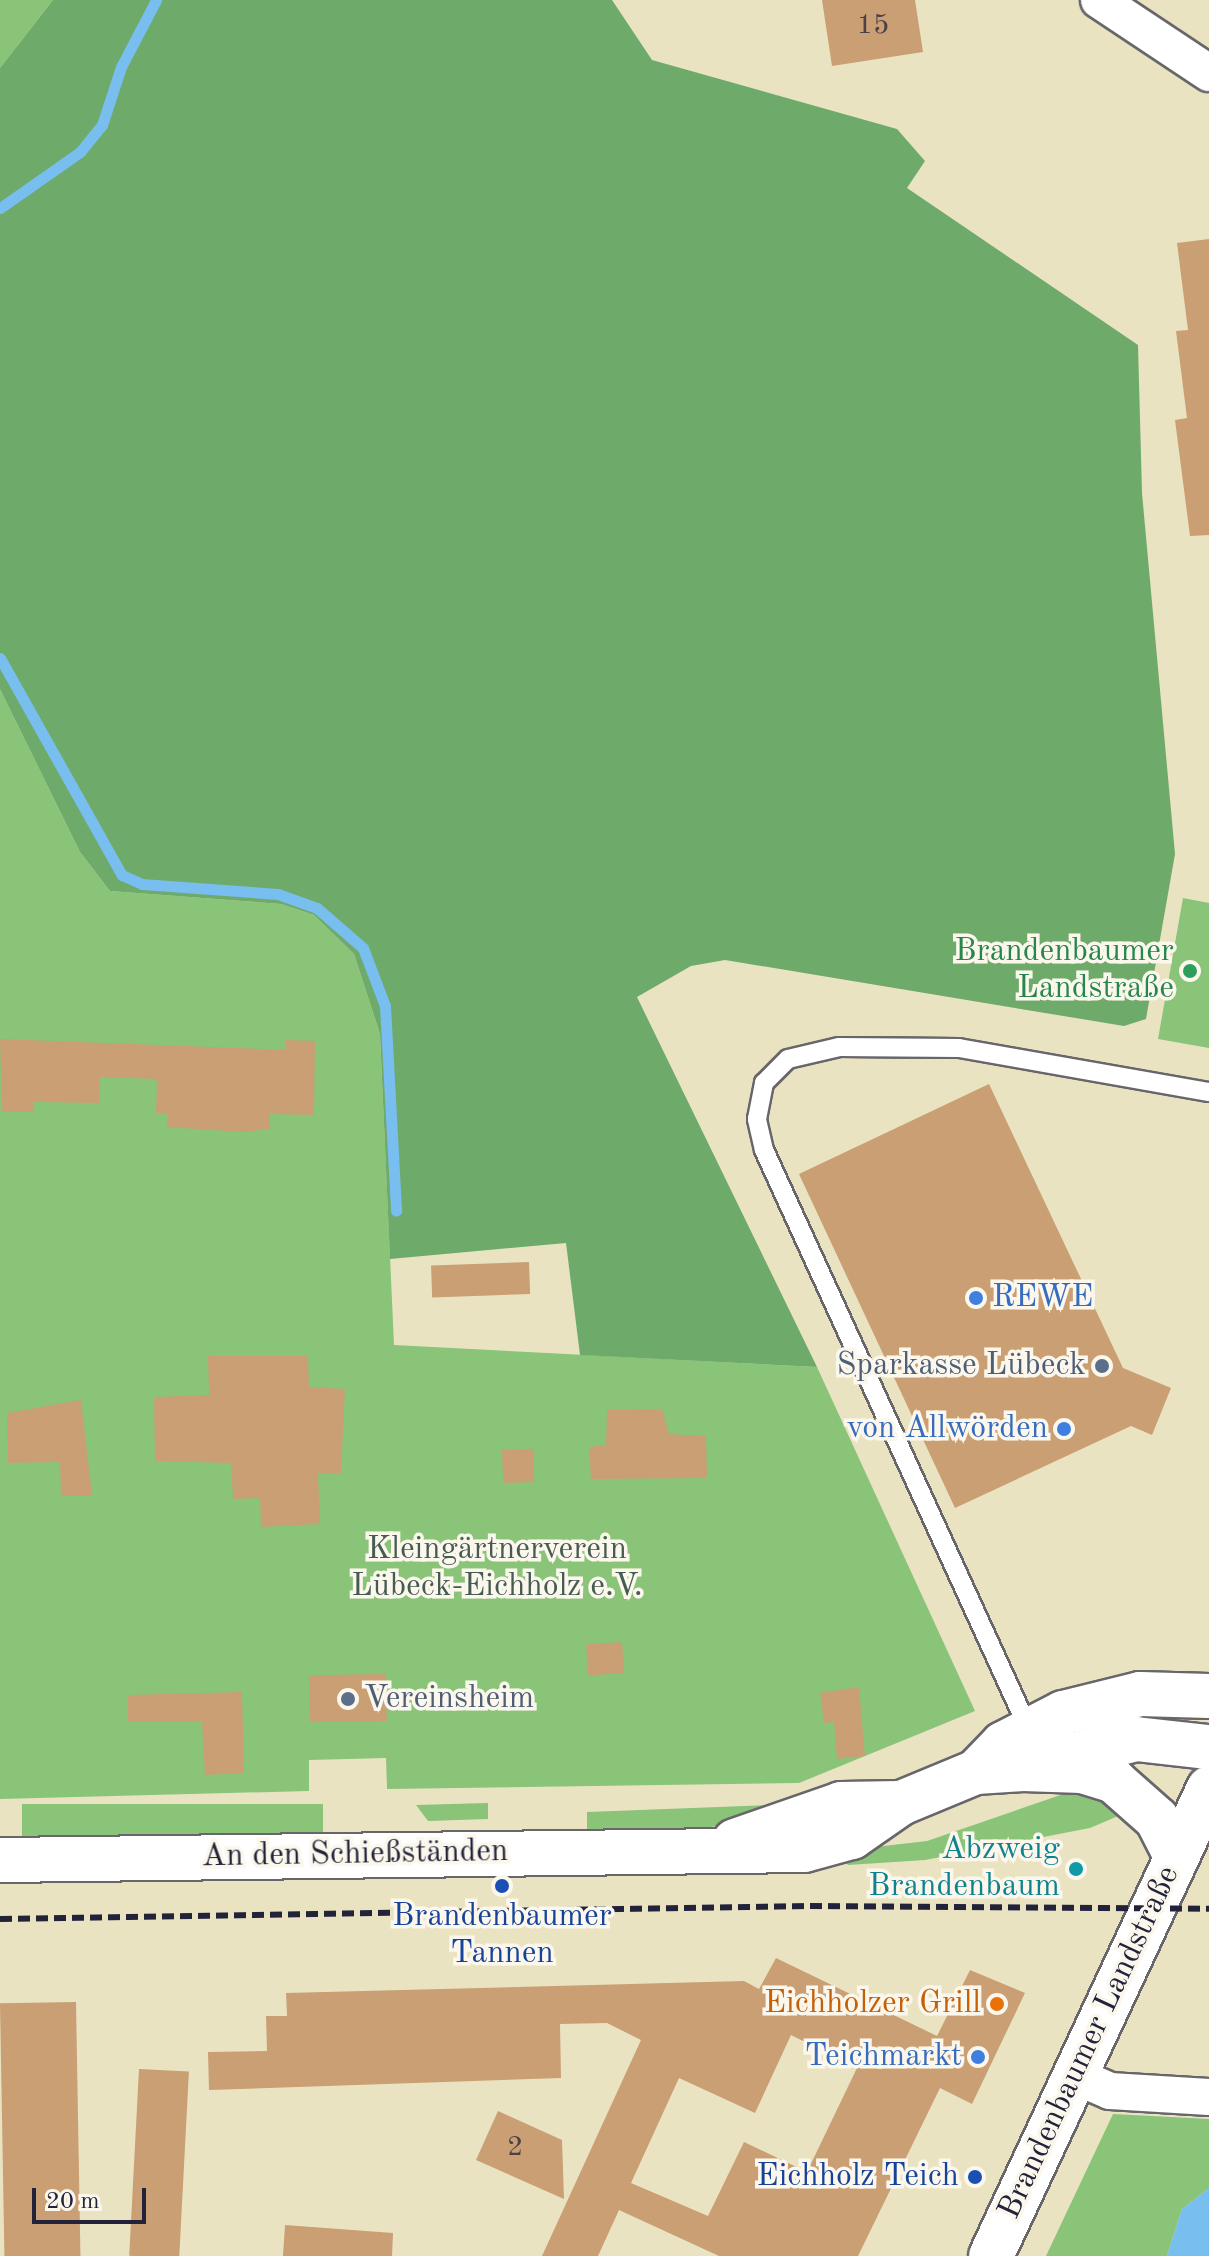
<!DOCTYPE html>
<meta charset="utf-8">
<style>
body{margin:0}
#map{position:relative;width:1209px;height:2256px;overflow:hidden;background:#eae3c2;font-family:"Old Standard TT",serif}
div>[style]{position:absolute}
.green>*{inset:0;background:#89c479;transform-origin:0 0}
.forest>*{inset:0;background:#6eaa69}
.water>*{inset:0;background:#78beef}
.stream>*{height:11px;margin:-5.5px;padding:0 5.5px;transform-origin:5.5px;border-radius:5.5px;background:#78beef}
.building>*{inset:0;background:#c99f73;transform-origin:0 0}
.roads{filter:drop-shadow(2px 0 #68666a) drop-shadow(-2px 0 #68666a) drop-shadow(0 2px #68666a) drop-shadow(0 -2px #68666a)}
.service>*{height:18px;margin:-9px;padding:0 9px;transform-origin:9px;border-radius:9px;background:#fff}
.minor>*{height:36px;margin:-18px;padding:0 18px;transform-origin:18px;border-radius:18px;background:#fff}
.tertiary>*{height:44px;margin:-22px;padding:0 22px;transform-origin:22px;border-radius:22px;background:#fff}
.secondary>*{height:44px;margin:-22px;padding:0 22px;transform-origin:22px;border-radius:22px;background:#fff}
.rail>*{height:6px;margin-top:-3px;transform-origin:0;background:repeating-linear-gradient(90deg,#22223b 0 12px,transparent 0 18px)}
.dots>*{width:22px;height:22px;translate:-50% -50%;box-sizing:border-box;border:4px solid #fbf7ec;border-radius:50%}
span{translate:-50% -50%;white-space:nowrap;text-align:center;line-height:1.15;-webkit-text-stroke:7px #fbf7ec;paint-order:stroke}
.number-label{font-size:28px;color:#4c4149}
.number-label span{-webkit-text-stroke-width:0}
.leisure-label{font-size:32px;color:#27864d}
.right{translate:-100% -50%;text-align:right}
.shop-label{font-size:32px;color:#366cbe}
.left{translate:0 -50%;text-align:left}
.service-label{font-size:32px;color:#4e5e75}
.park-label{font-size:32px;color:#465b51}
.culture-label{font-size:32px;color:#0d838f}
.street-label{font-size:32px;color:#22223b}
.transit-label{font-size:32px;color:#164399}
.food-label{font-size:32px;color:#c56008}
.scale{position:absolute;left:32px;top:2188px;width:114px;height:36px;box-sizing:border-box;border:4px solid #22223b;border-top:0;padding-left:10px;font-size:24px;line-height:28px;white-space:nowrap;color:#22223b;-webkit-text-stroke:6px #fbf7ec;paint-order:stroke}
</style>
<div id="map">
<div class="green">
<div style="clip-path:polygon(0 0,53px 0,0 68px)"></div>
<div style="clip-path:polygon(0 689px,80px 852px,110px 891px,281px 904px,314px 915px,354px 954px,380px 1034px,394px 1345px,817px 1367px,975px 1711px,799px 1783px,387px 1789px,386px 1758px,309px 1760px,309px 1791px,0 1799px)"></div>
<div style="clip-path:polygon(1183px 898px,1209px 903px,1209px 1048px,1158px 1039px)"></div>
<div style="clip-path:polygon(1081px 1788px,1130px 1811px,1090px 1828px,925px 1860px,848px 1865px,840px 1851px,927px 1841px)"></div>
<div style="clip-path:polygon(488px 1803px,488px 1819px,428px 1821px,416px 1805px)"></div>
<div style="left:323px;top:1804px;width:33px;height:301px;rotate:90deg"></div>
<div style="clip-path:polygon(768px 1805px,750px 1819px,706px 1828px,587px 1834px,587px 1812px)"></div>
<div style="clip-path:polygon(1113px 2114px,1209px 2119px,1209px 2188px,1182px 2209px,1167px 2256px,1046px 2256px)"></div>
</div>
<div class="forest">
<div style="clip-path:polygon(53px 0,612px 0,652px 60px,897px 129px,925px 161px,907px 188px,1138px 345px,1142px 493px,1175px 854px,1146px 1019px,1124px 1026px,725px 960px,691px 966px,637px 997px,817px 1367px,580px 1355px,566px 1243px,390px 1259px,380px 1034px,354px 954px,314px 915px,281px 904px,110px 891px,80px 852px,0 689px,0 68px)"></div>
</div>
<div class="water">
<div style="clip-path:polygon(1209px 2188px,1209px 2256px,1167px 2256px,1182px 2209px)"></div>
</div>
<div class="stream">
<div style="left:0;top:208px;width:98px;rotate:-35deg"></div>
<div style="left:80px;top:152px;width:35px;rotate:-51deg"></div>
<div style="left:102px;top:125px;width:61px;rotate:-71.9deg"></div>
<div style="left:121px;top:67px;width:76px;rotate:-62.4deg"></div>
<div style="left:0;top:658px;width:249px;rotate:60.7deg"></div>
<div style="left:122px;top:875px;width:22px;rotate:24deg"></div>
<div style="left:142px;top:884px;width:136px;rotate:4.2deg"></div>
<div style="left:278px;top:894px;width:41px;rotate:19.7deg"></div>
<div style="left:317px;top:908px;width:61px;rotate:41deg"></div>
<div style="left:363px;top:948px;width:62px;rotate:69.2deg"></div>
<div style="left:385px;top:1006px;width:205px;rotate:86.9deg"></div>
</div>
<div class="building">
<div style="clip-path:polygon(822px 0,915px 0,923px 52px,832px 66px)"></div>
<div style="clip-path:polygon(1209px 239px,1209px 535px,1190px 536px,1175px 420px,1187px 418px,1176px 331px,1188px 330px,1177px 243px)"></div>
<div style="clip-path:polygon(0 1039px,286px 1050px,286px 1040px,315px 1041px,314px 1115px,270px 1114px,270px 1129px,244px 1132px,167px 1127px,168px 1114px,156px 1113px,157px 1079px,100px 1077px,99px 1103px,34px 1102px,34px 1112px,2px 1112px)"></div>
<div style="clip-path:polygon(989px 1084px,1123px 1368px,1171px 1388px,1152px 1435px,1131px 1426px,955px 1508px,799px 1174px)"></div>
<div style="left:529px;top:1262px;width:32px;height:98px;rotate:88deg"></div>
<div style="clip-path:polygon(208px 1356px,308px 1356px,309px 1387px,345px 1389px,341px 1473px,318px 1474px,320px 1524px,261px 1527px,260px 1498px,233px 1499px,231px 1463px,155px 1461px,154px 1397px,209px 1395px)"></div>
<div style="clip-path:polygon(81px 1400px,92px 1495px,61px 1496px,60px 1462px,8px 1463px,7px 1413px)"></div>
<div style="clip-path:polygon(662px 1409px,669px 1434px,706px 1436px,707px 1478px,591px 1479px,589px 1447px,606px 1445px,607px 1410px)"></div>
<div style="left:533px;top:1449px;width:33px;height:31px;rotate:88deg"></div>
<div style="left:622px;top:1642px;width:31px;height:36px;rotate:86deg"></div>
<div style="left:386px;top:1674px;width:47px;height:77px;rotate:89deg"></div>
<div style="clip-path:polygon(859px 1687px,865px 1756px,837px 1759px,834px 1722px,824px 1723px,820px 1693px)"></div>
<div style="clip-path:polygon(242px 1692px,244px 1773px,205px 1775px,202px 1722px,128px 1722px,128px 1695px)"></div>
<div style="clip-path:polygon(evenodd,776px 1958px,937px 2036px,970px 1970px,1025px 1993px,972px 2104px,940px 2088px,858px 2256px,719px 2256px,619px 2210px,598px 2256px,542px 2256px,641px 2040px,607px 2023px,560px 2024px,561px 2078px,209px 2090px,208px 2052px,267px 2051px,266px 2016px,287px 2016px,286px 1993px,744px 1981px,759px 1989px,776px 1958px,791px 2035px,857px 2068px,807px 2172px,744px 2142px,708px 2216px,631px 2183px,679px 2078px,755px 2113px,791px 2035px)"></div>
<div style="left:76px;top:2002px;width:254px;height:76px;rotate:89deg"></div>
<div style="left:139px;top:2069px;width:50px;height:187px;rotate:3deg"></div>
<div style="clip-path:polygon(498px 2111px,562px 2140px,564px 2199px,476px 2160px)"></div>
<div style="clip-path:polygon(285px 2225px,393px 2233px,392px 2256px,283px 2256px)"></div>
</div>
<div class="roads">
<div class="service">
<div style="left:1030px;top:1732px;width:640px;rotate:-114.56deg"></div>
<div style="left:764px;top:1150px;width:32px;rotate:-103deg"></div>
<div style="left:757px;top:1119px;width:37px;rotate:-79deg"></div>
<div style="left:764px;top:1083px;width:34px;rotate:-45deg"></div>
<div style="left:788px;top:1059px;width:52px;rotate:-13.2deg"></div>
<div style="left:839px;top:1047px;width:120px;rotate:0.5deg"></div>
<div style="left:959px;top:1048px;width:254px;rotate:10deg"></div>
</div>
<div class="minor">
<div style="left:1099px;top:0;width:132px;rotate:33.6deg"></div>
<div style="left:1073px;top:2075px;width:40px;rotate:23.4deg"></div>
<div style="left:1110px;top:2091px;width:99px;rotate:3.5deg"></div>
</div>
<div class="tertiary">
<div style="left:1048px;top:1762px;width:91px;rotate:-14.6deg"></div>
<div style="left:1136px;top:1739px;width:73px;rotate:6.3deg"></div>
<div style="left:976px;top:1772px;width:39px;rotate:-46deg"></div>
<div style="left:1003px;top:1744px;width:68px;rotate:-27.3deg"></div>
<div style="left:1063px;top:1713px;width:79px;rotate:-13.9deg"></div>
<div style="left:1140px;top:1694px;width:69px;rotate:1.7deg"></div>
<div style="left:735px;top:1841px;width:112px;rotate:-19.2deg"></div>
<div style="left:841px;top:1804px;width:60px;rotate:-1deg"></div>
<div style="left:0;top:1860px;width:804px;rotate:-0.71deg"></div>
<div style="left:804px;top:1850px;width:50px;rotate:-15.2deg"></div>
<div style="left:852px;top:1837px;width:60px;rotate:-34.8deg"></div>
<div style="left:901px;top:1803px;width:81px;rotate:-22.5deg"></div>
<div style="left:976px;top:1772px;width:47px;rotate:-3.7deg"></div>
<div style="left:1023px;top:1769px;width:59px;rotate:1.9deg"></div>
<div style="left:1082px;top:1771px;width:34px;rotate:17deg"></div>
<div style="left:1114px;top:1781px;width:57px;rotate:41.5deg"></div>
<div style="left:1157px;top:1819px;width:42px;rotate:62.8deg"></div>
</div>
<div class="secondary">
<div style="left:991px;top:2256px;width:516px;rotate:-65.02deg"></div>
</div>
</div>
<div class="rail">
<div style="left:0;top:1919px;width:810px;rotate:-0.92deg"></div>
<div style="left:810px;top:1906px;width:399px;rotate:0.4deg"></div>
</div>
<div class="dots">
<div style="left:1190px;top:971px;background:#2e9e5b"></div>
<div style="left:976px;top:1298px;background:#3f7fe0"></div>
<div style="left:1102px;top:1366px;background:#5c6f8a"></div>
<div style="left:1064px;top:1429px;background:#3f7fe0"></div>
<div style="left:348px;top:1699px;background:#5c6f8a"></div>
<div style="left:1076px;top:1869px;background:#0f9aa8"></div>
<div style="left:502px;top:1886px;background:#1a4fb4"></div>
<div style="left:997px;top:2004px;background:#e8710a"></div>
<div style="left:978px;top:2057px;background:#3f7fe0"></div>
<div style="left:975px;top:2177px;background:#1a4fb4"></div>
</div>
<div class="number-label">
<span style="left:873px;top:26px">15</span>
<span style="left:515px;top:2148px">2</span>
</div>
<div class="leisure-label">
<span class="right" style="left:1174px;top:971px">Brandenbaumer<br>Landstraße</span>
</div>
<div class="shop-label">
<span class="left" style="left:992px;top:1298px">REWE</span>
<span class="right" style="left:1048px;top:1429px">von Allwörden</span>
<span class="right" style="left:962px;top:2057px">Teichmarkt</span>
</div>
<div class="service-label">
<span class="right" style="left:1086px;top:1366px">Sparkasse Lübeck</span>
<span class="left" style="left:364px;top:1699px">Vereinsheim</span>
</div>
<div class="park-label">
<span style="left:497px;top:1569px">Kleingärtnerverein<br>Lübeck-Eichholz e.V.</span>
</div>
<div class="culture-label">
<span class="right" style="left:1060px;top:1869px">Abzweig<br>Brandenbaum</span>
</div>
<div class="street-label">
<span style="left:355px;top:1855px;rotate:-1deg">An den Schießständen</span>
<span style="left:1090px;top:2043px;rotate:-65deg">Brandenbaumer Landstraße</span>
</div>
<div class="transit-label">
<span style="left:502px;top:1936px">Brandenbaumer<br>Tannen</span>
<span class="right" style="left:959px;top:2177px">Eichholz Teich</span>
</div>
<div class="food-label">
<span class="right" style="left:981px;top:2004px">Eichholzer Grill</span>
</div>
<div class="scale">20 m</div>
</div>
